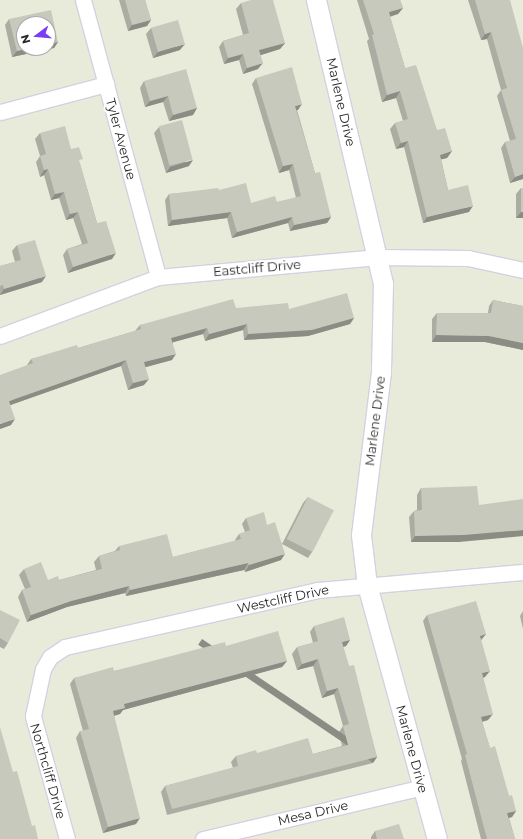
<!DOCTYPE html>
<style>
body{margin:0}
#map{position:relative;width:523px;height:839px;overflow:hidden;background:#e9ebda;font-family:Montserrat,sans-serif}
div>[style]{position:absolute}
.roads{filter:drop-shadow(1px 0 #d5d0e1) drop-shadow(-1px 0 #d5d0e1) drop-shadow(0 1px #d5d0e1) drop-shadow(0 -1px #d5d0e1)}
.minor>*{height:15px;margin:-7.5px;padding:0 7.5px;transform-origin:7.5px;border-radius:7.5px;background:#fff}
.tertiary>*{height:19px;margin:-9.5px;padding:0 9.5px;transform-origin:9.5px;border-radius:9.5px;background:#fff}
.wall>*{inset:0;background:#abada3}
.shaded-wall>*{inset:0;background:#8b8d84;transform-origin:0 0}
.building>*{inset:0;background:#c7c9bd;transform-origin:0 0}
span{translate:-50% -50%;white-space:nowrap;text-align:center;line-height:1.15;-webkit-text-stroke:4px #fff;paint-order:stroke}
.street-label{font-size:13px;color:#282828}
.north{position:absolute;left:16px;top:16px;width:40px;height:40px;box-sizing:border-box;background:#fff;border:1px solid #a9a9a9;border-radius:50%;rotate:254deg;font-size:11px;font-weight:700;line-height:16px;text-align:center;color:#282828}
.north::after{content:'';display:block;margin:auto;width:14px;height:18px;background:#7a3df5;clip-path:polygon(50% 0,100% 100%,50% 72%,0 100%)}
</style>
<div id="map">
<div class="roads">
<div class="minor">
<div style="left:83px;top:0;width:287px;rotate:74.8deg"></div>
<div style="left:0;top:112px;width:110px;rotate:-14.8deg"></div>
<div style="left:0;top:336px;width:169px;rotate:-20.5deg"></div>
<div style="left:158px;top:277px;width:221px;rotate:-5.2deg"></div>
<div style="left:378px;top:257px;width:90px;rotate:0.6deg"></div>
<div style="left:468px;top:258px;width:56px;rotate:12.3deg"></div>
<div style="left:67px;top:839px;width:128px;rotate:-105.5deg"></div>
<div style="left:33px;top:716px;width:48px;rotate:-78deg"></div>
<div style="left:43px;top:669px;width:14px;rotate:-60deg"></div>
<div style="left:50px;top:657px;width:18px;rotate:-34deg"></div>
<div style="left:65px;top:647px;width:258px;rotate:-12.7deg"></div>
<div style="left:317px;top:590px;width:207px;rotate:-5deg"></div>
<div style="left:203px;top:839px;width:226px;rotate:-13.3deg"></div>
</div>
<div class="tertiary">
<div style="left:316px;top:0;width:291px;rotate:76.7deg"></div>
<div style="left:383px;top:283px;width:89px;rotate:91.3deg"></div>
<div style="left:381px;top:372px;width:164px;rotate:97deg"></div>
<div style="left:361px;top:535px;width:50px;rotate:83.2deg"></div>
<div style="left:367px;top:585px;width:263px;rotate:74.6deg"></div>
</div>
</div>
<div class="wall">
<div style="clip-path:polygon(119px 0,145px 0,151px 20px,147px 26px,128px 31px)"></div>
<div style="clip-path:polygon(357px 0,400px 0,403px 8px,398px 14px,390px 17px,405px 68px,437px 130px,452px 151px,447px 158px,441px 159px,448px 190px,469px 212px,423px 223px,404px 147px,396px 149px,390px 129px,395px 123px,403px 121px,396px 98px,382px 102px,367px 41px,369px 39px)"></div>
<div style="clip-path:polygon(468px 0,510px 0,523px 179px,510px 183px,501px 148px,505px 142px,510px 141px,497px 96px,501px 90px,487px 39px,481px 40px)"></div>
<div style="clip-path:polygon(241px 3px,285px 43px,280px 49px,260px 55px,258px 69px,243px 74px,239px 60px,224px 64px,219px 47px,223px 41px,243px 35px,236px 9px)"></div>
<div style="clip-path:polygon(9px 19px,58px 42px,54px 48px,12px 57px,5px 25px)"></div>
<div style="clip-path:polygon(151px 28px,180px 50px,153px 58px,146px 34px)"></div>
<div style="clip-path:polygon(256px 78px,298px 110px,297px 110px,315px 173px,331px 217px,327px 223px,290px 231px,288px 223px,232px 238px,227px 218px,168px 226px,165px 200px,169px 194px,219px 190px,251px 203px,277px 202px,296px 198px,289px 170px,279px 173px,252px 84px)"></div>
<div style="clip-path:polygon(144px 81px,197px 108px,193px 115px,169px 121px,163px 102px,145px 107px,140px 88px)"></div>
<div style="clip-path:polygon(159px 127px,189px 166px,166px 173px,154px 133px)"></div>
<div style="clip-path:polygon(40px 133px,71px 149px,80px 164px,97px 223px,112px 259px,68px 273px,63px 255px,67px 249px,82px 244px,73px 218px,66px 220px,59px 198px,51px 200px,44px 175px,40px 177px,36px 162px,40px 156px,35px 139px)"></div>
<div style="clip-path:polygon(521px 188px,523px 188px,523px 218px,516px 218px,516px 194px)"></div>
<div style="clip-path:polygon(17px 245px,42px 282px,0 295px,0 266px,15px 262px,12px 251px)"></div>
<div style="clip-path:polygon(493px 300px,523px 306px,523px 350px,485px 342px,432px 342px,432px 319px,437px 313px,488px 313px,489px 306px)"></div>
<div style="clip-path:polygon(236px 308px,289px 309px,354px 318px,350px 324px,308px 336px,244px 340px,243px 330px,205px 341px,203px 334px,173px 342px,172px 360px,145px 367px,144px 385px,128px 390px,121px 366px,10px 405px,11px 425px,0 429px,27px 365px,31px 359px,78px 348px,135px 331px,140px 325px)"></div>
<div style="clip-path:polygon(421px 488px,479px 505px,459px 542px,411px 542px,409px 517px,414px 511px,417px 510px,417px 495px)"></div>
<div style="clip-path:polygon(308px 497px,312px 552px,308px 558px,282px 544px,281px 560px,245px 572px,244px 570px,126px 596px,125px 593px,67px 607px,27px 622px,18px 597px,22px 590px,25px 589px,19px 575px,24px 569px,48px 580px,59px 580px,96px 570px,94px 562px,99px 556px,115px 551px,119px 546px,173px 557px,235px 541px,235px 540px,239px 534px,245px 532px,242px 524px,246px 518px,267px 525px,282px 544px,303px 503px)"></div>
<div style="clip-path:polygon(0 610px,8px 643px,4px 649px,0 647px)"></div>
<div style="clip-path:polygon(523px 611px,523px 629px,520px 616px)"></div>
<div style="clip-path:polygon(427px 615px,486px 634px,481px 640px,485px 677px,483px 678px,488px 720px,482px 722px,490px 748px,509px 796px,516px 811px,512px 817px,509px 818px,515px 839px,481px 839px,461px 761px,462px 759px,423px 621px)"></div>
<div style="clip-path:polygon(314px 626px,350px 640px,346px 646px,343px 647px,377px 757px,373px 763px,167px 815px,161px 792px,165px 786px,233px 768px,231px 762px,236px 756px,257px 753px,313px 754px,342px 746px,339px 732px,343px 726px,334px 694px,322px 698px,313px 666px,297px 670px,292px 654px,297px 647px,313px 643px,310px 632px)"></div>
<div style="clip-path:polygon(226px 646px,287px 661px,282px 667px,123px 710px,120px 714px,114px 716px,136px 824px,103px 833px,76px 738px,80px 731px,83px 731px,70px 684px,74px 678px,114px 671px)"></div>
<div style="clip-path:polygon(375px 831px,404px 839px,371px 839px,371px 837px)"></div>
</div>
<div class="shaded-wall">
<div style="clip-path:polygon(403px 8px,398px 14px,384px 18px,389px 12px)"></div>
<div style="clip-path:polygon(151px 20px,147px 26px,128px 31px,132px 25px)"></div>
<div style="clip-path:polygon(491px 32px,487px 39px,481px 40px,485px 34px)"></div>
<div style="clip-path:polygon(58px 42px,54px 48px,12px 57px,17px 51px,30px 48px,48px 48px,48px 44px)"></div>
<div style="clip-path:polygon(285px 43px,280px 49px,255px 57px,259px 50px)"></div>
<div style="clip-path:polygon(185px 44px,180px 50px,153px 58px,158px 52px)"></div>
<div style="clip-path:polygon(243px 54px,239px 60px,224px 64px,228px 58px)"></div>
<div style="clip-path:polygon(263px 63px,258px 69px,243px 74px,247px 68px)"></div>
<div style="clip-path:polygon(400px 91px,396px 98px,382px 102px,387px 95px)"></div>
<div style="clip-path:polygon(168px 96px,163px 102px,145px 107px,150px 101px)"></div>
<div style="clip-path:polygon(302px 104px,298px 110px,291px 112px,295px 106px)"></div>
<div style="clip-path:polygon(197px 108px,193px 115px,169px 121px,173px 115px)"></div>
<div style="clip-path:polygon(408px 141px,404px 147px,396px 149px,401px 143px)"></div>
<div style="clip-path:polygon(452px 151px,447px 158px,435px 161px,440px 155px)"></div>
<div style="clip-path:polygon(193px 160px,189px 166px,166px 173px,170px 167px)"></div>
<div style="clip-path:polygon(293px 164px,289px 170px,279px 173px,283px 166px)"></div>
<div style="clip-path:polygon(48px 169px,44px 175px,40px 177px,44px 170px)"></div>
<div style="clip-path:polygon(523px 174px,523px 179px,510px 183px,515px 177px)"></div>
<div style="clip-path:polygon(64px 192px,59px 198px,51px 200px,55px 194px)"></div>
<div style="clip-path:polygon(473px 206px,469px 212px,423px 223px,427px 217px)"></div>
<div style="clip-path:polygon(78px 212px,73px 218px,66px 220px,70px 214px)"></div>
<div style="clip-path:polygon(231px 212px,227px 218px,168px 226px,172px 220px)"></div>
<div style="clip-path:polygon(521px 212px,523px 212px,523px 218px,516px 218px)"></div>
<div style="clip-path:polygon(292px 217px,288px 223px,232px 238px,237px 232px)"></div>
<div style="clip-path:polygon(331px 217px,327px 223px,290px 231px,294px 225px)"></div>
<div style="clip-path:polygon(116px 253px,112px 259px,68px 273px,73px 267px)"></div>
<div style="clip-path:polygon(46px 276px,42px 282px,0 295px,4px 289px)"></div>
<div style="clip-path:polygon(354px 318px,350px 324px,308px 336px,244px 340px,248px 334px)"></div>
<div style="clip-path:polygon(247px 324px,243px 330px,205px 341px,209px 334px)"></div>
<div style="clip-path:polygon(207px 328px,203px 334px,167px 344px,171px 338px)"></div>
<div style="clip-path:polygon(436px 335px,489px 336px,523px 343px,523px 350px,485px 342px,432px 342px)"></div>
<div style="clip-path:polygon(176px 354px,172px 360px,139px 369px,144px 362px)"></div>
<div style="clip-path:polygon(126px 360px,121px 366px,5px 407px,9px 401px)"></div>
<div style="clip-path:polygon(149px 379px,144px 385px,128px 390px,133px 383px)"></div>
<div style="clip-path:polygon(15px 419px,11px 425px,0 429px,0 424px)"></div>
<div style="clip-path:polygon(523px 530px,523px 536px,459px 542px,411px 542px,415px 536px)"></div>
<div style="clip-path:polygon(285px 554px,281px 560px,245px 572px,249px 565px)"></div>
<div style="clip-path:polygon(248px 563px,244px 570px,126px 596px,130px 590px)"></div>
<div style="clip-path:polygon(129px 586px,125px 593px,67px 607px,27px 622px,31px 615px,71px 601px)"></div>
<div style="clip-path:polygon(486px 634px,481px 640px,475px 642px,480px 636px)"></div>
<div style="clip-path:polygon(350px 640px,346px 646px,338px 649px,342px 642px)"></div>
<div style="clip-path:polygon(318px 659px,313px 666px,297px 670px,302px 664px)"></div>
<div style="clip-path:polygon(287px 661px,282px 667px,123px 710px,120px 714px,109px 717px,113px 711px,124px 704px)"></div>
<div style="clip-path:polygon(490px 671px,485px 677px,477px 680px,482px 673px)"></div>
<div style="clip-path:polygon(338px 688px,334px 694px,322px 698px,327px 691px)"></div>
<div style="clip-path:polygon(493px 714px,488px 720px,477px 723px,481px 717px)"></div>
<div style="left:377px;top:757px;width:7px;height:211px;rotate:124deg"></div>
<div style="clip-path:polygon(516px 811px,512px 817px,503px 820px,507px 813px)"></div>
<div style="clip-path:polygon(140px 818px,136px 824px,103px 833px,108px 827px)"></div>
</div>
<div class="building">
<div style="clip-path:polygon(125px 0,145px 0,151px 20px,132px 25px)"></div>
<div style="clip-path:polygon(251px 0,273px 0,285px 43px,259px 50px,263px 63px,247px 68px,243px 54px,228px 58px,223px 41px,249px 33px,241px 3px)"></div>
<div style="clip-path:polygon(363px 0,400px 0,403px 8px,389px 12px,405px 68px,416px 65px,437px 130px,445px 128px,452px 151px,440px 155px,448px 190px,468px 185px,473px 206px,427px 217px,408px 141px,401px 143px,395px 123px,408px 119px,400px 91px,387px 95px,372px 35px,374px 34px)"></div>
<div style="clip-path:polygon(475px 0,510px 0,523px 48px,523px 174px,515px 177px,505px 142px,516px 139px,501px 90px,507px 88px,491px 32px,485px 34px)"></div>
<div style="clip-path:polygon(51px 10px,58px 42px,48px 44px,48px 24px,24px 24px,24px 48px,30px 48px,17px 51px,9px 19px)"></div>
<div style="left:178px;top:20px;width:25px;height:28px;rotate:74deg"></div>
<div style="clip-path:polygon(292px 67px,302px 104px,295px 106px,315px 173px,320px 172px,331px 217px,294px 225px,292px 217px,237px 232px,231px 212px,172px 220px,169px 194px,218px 188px,219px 190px,246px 183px,251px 203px,275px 196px,277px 202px,301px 196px,293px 164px,283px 166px,256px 78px)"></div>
<div style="clip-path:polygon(186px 69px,197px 108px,173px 115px,168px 96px,150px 101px,144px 81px)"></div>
<div style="left:182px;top:120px;width:41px;height:24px;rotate:75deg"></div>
<div style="clip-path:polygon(65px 126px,71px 149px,79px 147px,83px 159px,79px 160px,97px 223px,106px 221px,116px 253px,73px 267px,67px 249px,88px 243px,78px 212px,70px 214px,64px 192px,55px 194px,48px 169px,44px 170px,40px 156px,46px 154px,40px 133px)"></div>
<div style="left:521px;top:188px;width:2px;height:24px"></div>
<div style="clip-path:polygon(35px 240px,46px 276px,4px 289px,3px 285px,0 286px,0 266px,21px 260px,17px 245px)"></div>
<div style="clip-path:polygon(347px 293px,354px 318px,312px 330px,248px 334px,247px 324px,209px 334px,207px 328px,171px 338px,176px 354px,144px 362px,149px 379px,133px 383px,126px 360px,9px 401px,15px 419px,0 424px,0 375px,33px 363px,31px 359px,77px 345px,78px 348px,141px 329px,140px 325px,233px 299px,236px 308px,288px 303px,289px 309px)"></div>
<div style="clip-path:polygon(493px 300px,523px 306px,523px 343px,489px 336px,436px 335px,437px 313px,491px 313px)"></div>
<div style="clip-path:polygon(477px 486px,479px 505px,523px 499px,523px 530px,464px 535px,415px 536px,414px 511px,422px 510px,421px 488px)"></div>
<div style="left:308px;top:497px;width:29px;height:47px;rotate:27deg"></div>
<div style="clip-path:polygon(264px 512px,267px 525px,275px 522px,285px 554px,249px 565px,248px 563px,130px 590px,129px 586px,71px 601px,31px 615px,22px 590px,31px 587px,24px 569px,41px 562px,48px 580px,58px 576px,59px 580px,102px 569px,99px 556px,120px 550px,119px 546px,167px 534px,173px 557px,241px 539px,239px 534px,250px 530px,246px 518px)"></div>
<div style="clip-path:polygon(476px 601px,486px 634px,480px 636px,490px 671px,482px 673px,493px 714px,481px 717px,490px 748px,495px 746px,509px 796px,512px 795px,516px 811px,507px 813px,515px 839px,487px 839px,465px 755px,467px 754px,427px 615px)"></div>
<div style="clip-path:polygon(0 610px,20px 620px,8px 643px,0 638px)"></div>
<div style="clip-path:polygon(344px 617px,350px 640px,342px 642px,349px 666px,354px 665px,377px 757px,172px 809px,165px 786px,238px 766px,236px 756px,256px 750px,257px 753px,308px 738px,313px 754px,348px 745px,343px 726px,349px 724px,338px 688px,327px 691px,318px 659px,302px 664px,297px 647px,318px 641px,314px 626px)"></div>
<div style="clip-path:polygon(278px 631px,287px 661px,124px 704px,125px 708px,113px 711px,140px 818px,108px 827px,80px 731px,89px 729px,74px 678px,113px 667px,114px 671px,225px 642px,226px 646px)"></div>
<div style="clip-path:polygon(0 727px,13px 772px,17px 771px,32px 826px,35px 825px,38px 839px,0 839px)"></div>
<div style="clip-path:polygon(399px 824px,404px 839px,377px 839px,375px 831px)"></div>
</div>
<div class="street-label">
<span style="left:341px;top:102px;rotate:77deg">Marlene Drive</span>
<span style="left:121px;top:139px;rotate:75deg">Tyler Avenue</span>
<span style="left:257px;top:268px;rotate:-5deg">Eastcliff Drive</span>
<span style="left:375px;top:421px;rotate:-83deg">Marlene Drive</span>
<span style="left:283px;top:599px;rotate:-12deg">Westcliff Drive</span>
<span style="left:412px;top:749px;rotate:75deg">Marlene Drive</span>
<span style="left:48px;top:771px;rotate:74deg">Northcliff Drive</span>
<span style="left:313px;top:813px;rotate:-13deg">Mesa Drive</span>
</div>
<div class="north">N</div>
</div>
